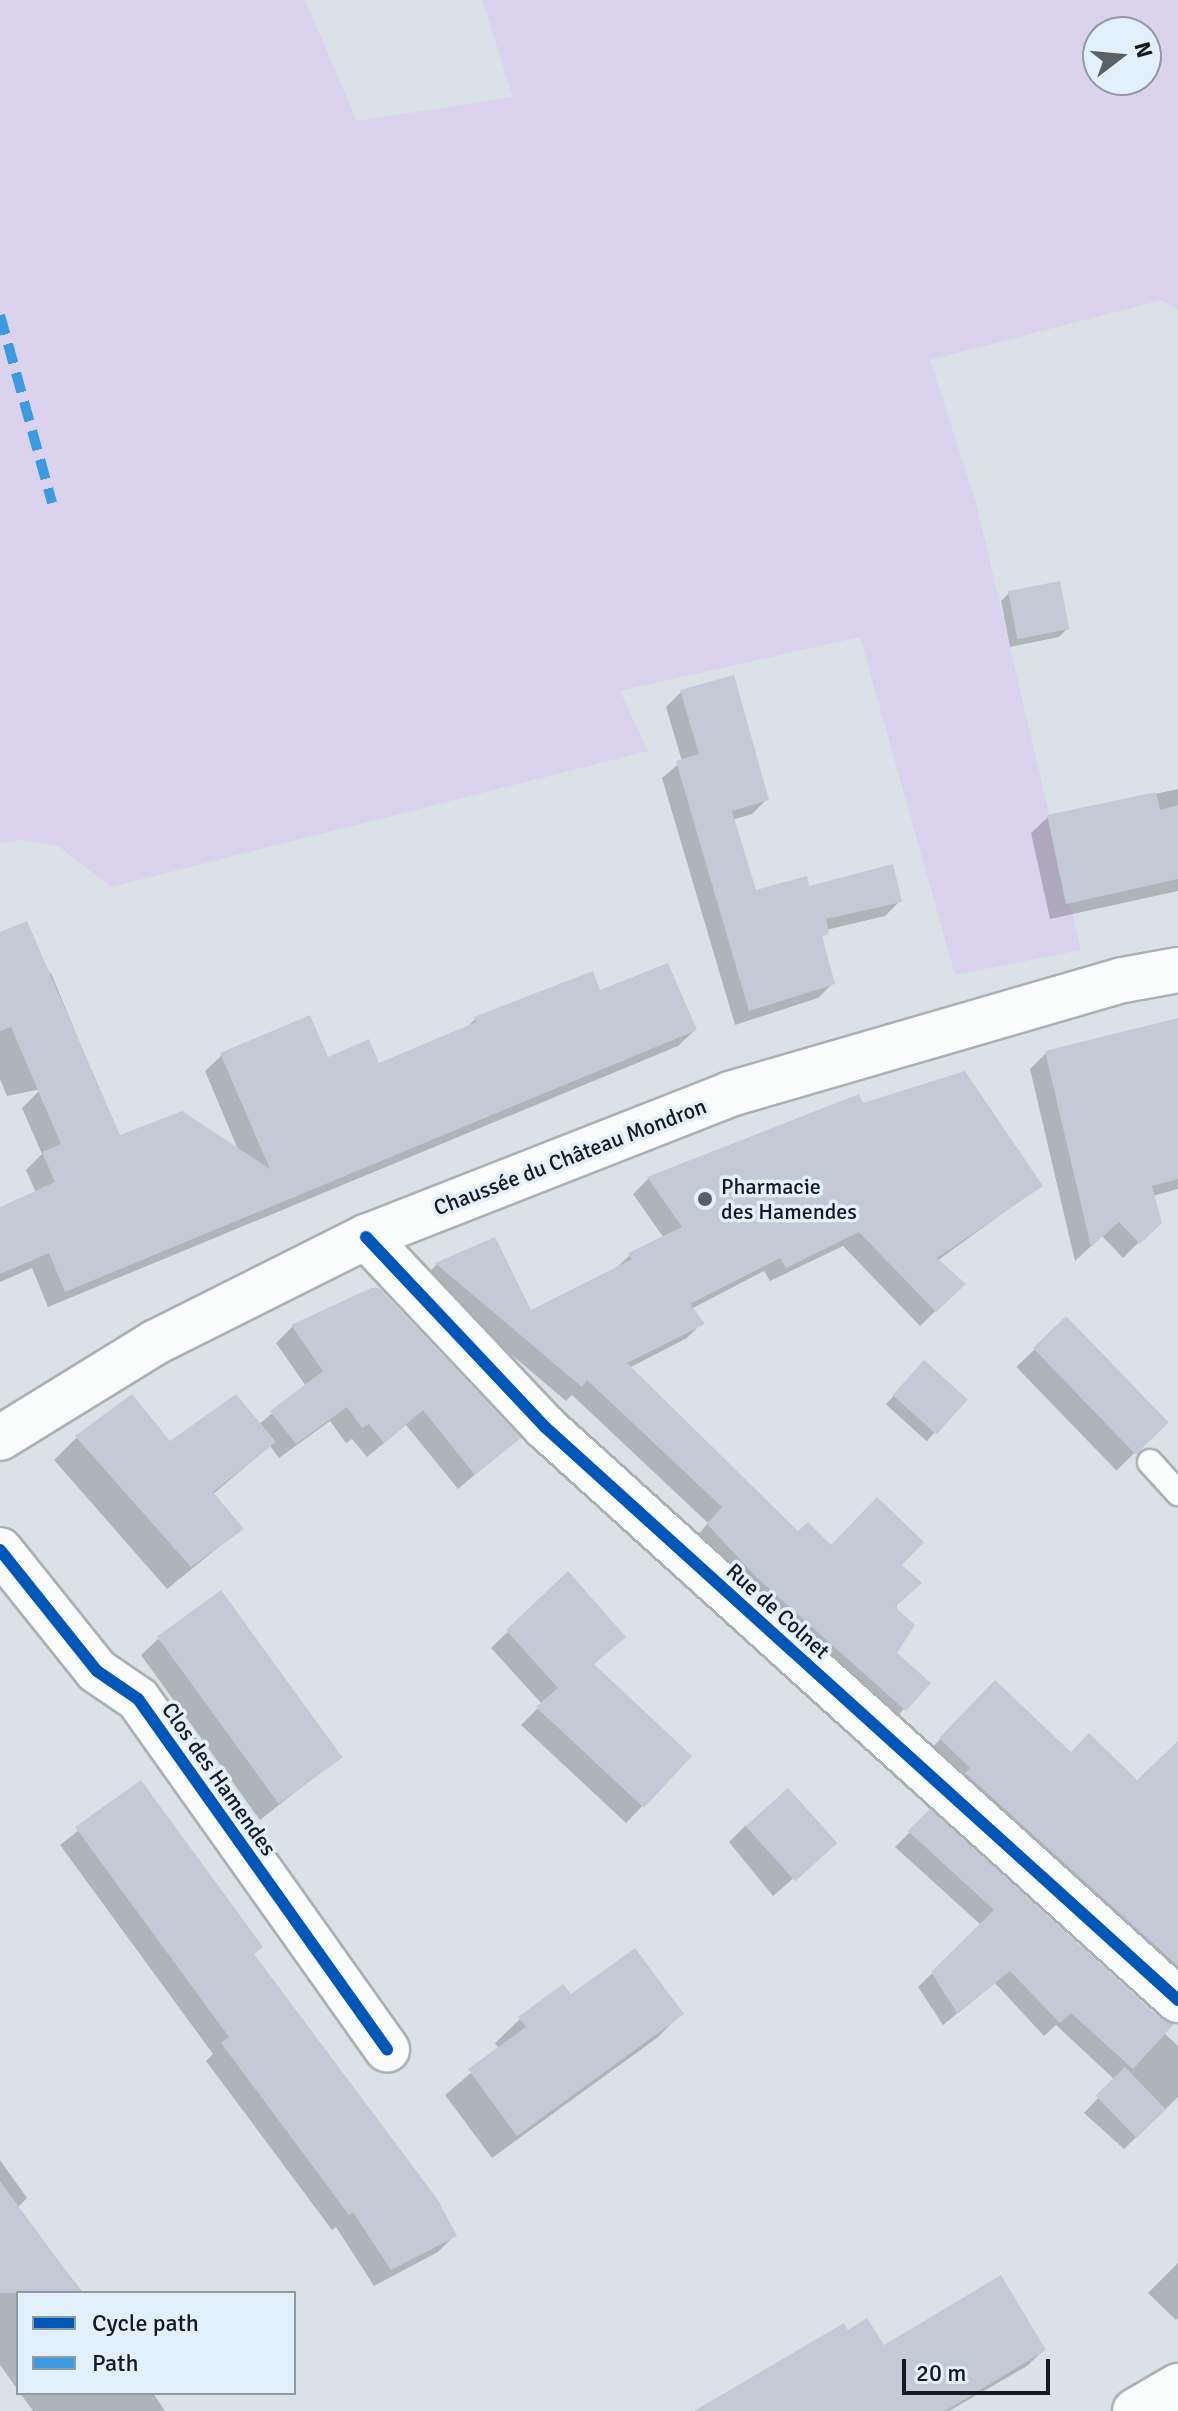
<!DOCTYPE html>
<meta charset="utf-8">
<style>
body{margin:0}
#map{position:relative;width:1178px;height:2411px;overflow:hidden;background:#dbe2e7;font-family:Signika,sans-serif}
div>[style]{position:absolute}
.green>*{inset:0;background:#dbd3ed}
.shadow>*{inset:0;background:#0003;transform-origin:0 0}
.building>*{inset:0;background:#c4cad5;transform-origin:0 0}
.roads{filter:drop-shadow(2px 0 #abb0b4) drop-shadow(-2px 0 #abb0b4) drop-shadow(0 2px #abb0b4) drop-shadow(0 -2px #abb0b4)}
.lane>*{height:24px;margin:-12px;padding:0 12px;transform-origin:12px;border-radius:12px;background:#fafbfb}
.street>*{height:44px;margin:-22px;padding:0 22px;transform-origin:22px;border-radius:22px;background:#fafbfb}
.secondary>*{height:44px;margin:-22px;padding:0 22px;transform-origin:22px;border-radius:22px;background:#fafbfb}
.quiet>*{height:10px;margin-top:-5px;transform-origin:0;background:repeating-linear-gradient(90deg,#3b9be0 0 20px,transparent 0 30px)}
.cycleway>*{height:12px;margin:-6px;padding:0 6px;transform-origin:6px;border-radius:6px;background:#0057b8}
.dots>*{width:22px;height:22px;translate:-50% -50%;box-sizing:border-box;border:4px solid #e2f0fb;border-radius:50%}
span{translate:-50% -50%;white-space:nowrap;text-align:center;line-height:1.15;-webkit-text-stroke:7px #e2f0fb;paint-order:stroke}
.street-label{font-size:22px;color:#151a1e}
.poi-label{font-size:22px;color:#151a1e}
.left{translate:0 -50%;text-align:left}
.legend{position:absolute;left:16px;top:2291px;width:280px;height:104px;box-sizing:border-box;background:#e2f0fb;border:2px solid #909aa3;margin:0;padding:10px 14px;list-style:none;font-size:24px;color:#151a1e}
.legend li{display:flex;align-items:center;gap:16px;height:40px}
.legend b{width:40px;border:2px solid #909aa3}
.north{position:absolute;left:1082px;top:16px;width:80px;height:80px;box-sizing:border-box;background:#e2f0fb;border:2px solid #909aa3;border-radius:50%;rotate:74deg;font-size:22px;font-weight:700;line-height:32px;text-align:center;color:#151a1e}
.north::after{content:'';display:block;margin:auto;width:28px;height:36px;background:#5a6064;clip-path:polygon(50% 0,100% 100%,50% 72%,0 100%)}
.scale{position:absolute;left:902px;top:2359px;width:148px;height:36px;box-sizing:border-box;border:4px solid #151a1e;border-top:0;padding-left:10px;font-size:24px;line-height:28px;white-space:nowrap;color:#151a1e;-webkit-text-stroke:6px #e2f0fb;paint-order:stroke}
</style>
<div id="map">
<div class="green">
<div style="clip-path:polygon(evenodd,0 0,305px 0,357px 121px,513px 97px,482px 0,1178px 0,1178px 310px,1162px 300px,930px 360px,976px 502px,1081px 950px,955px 975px,860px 637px,620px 691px,648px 751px,111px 887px,58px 846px,23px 840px,0 843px,0 0,1098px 32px,1146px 32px,1146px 80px,1098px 80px,1098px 32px)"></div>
</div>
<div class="shadow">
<div style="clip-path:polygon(1009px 593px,1067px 629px,1059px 637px,1010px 647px,1001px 601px)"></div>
<div style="clip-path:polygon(681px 692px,767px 799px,752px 814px,732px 820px,754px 892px,808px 888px,900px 901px,885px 916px,826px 930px,821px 939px,833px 983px,818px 998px,735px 1025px,662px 778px,682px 761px,666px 707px)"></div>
<div style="clip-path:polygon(1178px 789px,1178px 891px,1050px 919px,1031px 833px,1048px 817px)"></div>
<div style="clip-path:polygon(51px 973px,119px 1138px,239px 1152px,205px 1071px,222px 1055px,378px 1065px,466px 1028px,476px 1018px,599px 992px,695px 1030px,678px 1046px,48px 1307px,32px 1268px,0 1282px,0 1209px,36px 1193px,26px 1170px,42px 1154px,22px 1108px,41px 1089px,7px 1096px,0 1079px,0 994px)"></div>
<div style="clip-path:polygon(1178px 1020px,1178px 1189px,1153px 1196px,1159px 1222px,1123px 1258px,1102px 1236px,1075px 1261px,1030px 1069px,1046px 1053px)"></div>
<div style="clip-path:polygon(858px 1097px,862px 1105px,1040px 1186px,937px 1261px,963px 1284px,920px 1326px,843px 1246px,770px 1281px,764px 1271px,691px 1309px,702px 1323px,687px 1338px,629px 1368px,798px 1534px,899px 1565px,894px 1654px,928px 1683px,889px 1725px,693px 1541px,708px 1523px,572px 1395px,566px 1401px,422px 1279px,437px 1264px,494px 1240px,530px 1312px,614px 1270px,630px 1255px,664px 1238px,633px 1194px,648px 1179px)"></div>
<div style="clip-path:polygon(379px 1290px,518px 1438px,458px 1489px,406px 1425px,367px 1457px,352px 1439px,346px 1443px,330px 1421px,279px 1458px,270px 1446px,212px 1495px,241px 1529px,167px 1589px,54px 1460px,77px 1437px,170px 1443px,259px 1424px,306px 1386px,276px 1343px,292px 1327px)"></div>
<div style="left:1066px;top:1319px;width:144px;height:69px;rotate:46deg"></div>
<div style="left:924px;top:1362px;width:55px;height:57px;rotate:42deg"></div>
<div style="clip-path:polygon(568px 1574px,623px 1637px,593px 1665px,690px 1756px,626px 1823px,521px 1725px,542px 1704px,491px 1648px)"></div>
<div style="clip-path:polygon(158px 1639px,340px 1757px,260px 1820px,141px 1655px)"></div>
<div style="clip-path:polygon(995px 1682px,1071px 1755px,1137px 1782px,1178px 1762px,1178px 1969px,1165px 1982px,926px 1754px)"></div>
<div style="clip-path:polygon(140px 1782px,252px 1955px,454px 2236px,438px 2252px,374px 2286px,336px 2227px,332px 2230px,206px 2061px,213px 2054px,60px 1845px)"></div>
<div style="clip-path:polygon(930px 1812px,1178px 2046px,1178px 2097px,1124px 2149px,1084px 2113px,1115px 2080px,1056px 2025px,1044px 2036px,995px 1983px,943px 2025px,918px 1987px,981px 1925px,895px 1847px)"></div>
<div style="clip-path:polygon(746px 1825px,834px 1843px,773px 1896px,729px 1842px)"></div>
<div style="clip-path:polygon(570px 1997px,681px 2014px,657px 2038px,492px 2158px,445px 2095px,499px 2049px,495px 2043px,520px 2019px)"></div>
<div style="clip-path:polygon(0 2160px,27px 2198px,17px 2208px,83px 2293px,18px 2293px,18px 2390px,0 2365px)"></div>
<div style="clip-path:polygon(1178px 2263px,1178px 2318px,1176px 2320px,1148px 2293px)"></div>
<div style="clip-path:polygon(847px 2333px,883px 2348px,1044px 2350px,1027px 2366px,949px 2411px,698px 2411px)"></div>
<div style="clip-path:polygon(20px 2393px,153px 2393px,165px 2411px,33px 2411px)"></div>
</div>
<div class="building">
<div style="left:1060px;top:581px;width:49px;height:53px;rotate:79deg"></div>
<div style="clip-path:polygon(734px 675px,769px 800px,732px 811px,756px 890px,807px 876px,809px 886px,893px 864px,902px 902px,826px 919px,829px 934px,822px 936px,835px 984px,749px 1011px,676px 761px,699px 754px,680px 690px)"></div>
<div style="clip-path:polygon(1156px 792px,1160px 810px,1178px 805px,1178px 879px,1066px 904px,1047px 815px)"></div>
<div style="clip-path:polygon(27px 921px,120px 1135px,182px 1111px,270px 1169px,220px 1053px,310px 1015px,328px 1057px,369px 1039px,379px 1063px,476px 1022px,474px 1017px,593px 971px,600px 990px,668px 963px,697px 1030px,65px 1292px,49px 1253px,0 1274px,0 1207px,55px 1182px,42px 1152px,61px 1144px,11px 1027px,0 1031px,0 932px)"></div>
<div style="clip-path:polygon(1178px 1018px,1178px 1179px,1152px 1186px,1162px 1223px,1140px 1244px,1119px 1222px,1091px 1247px,1045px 1051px)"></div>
<div style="clip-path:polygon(965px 1071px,1043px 1186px,937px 1258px,966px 1284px,936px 1312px,859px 1232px,786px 1268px,780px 1258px,690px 1304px,705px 1324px,627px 1363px,798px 1531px,808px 1522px,831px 1545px,877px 1497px,924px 1542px,902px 1565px,922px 1583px,895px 1607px,915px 1625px,897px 1653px,931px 1683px,906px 1711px,757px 1578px,707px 1524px,722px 1507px,587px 1380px,582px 1387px,435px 1263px,495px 1237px,531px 1310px,632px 1259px,628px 1253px,682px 1227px,647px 1177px,859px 1094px,863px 1103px)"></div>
<div style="clip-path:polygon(371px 1288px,379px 1288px,521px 1438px,475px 1475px,423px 1410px,384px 1443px,369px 1424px,362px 1428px,347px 1407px,296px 1444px,270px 1411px,323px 1371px,291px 1325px)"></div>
<div style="left:1066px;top:1316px;width:148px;height:46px;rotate:46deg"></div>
<div style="left:924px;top:1360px;width:59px;height:47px;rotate:42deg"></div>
<div style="clip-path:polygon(132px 1394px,170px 1441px,236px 1394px,276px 1442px,213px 1492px,244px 1529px,191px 1567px,75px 1436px)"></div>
<div style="clip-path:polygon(568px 1571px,626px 1637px,594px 1664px,692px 1756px,644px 1808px,536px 1707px,558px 1688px,506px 1630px)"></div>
<div style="left:221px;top:1590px;width:207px;height:79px;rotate:54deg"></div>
<div style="clip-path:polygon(995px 1680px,1071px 1752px,1089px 1733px,1137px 1780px,1178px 1741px,1178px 1966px,965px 1773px,970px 1768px,939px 1738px)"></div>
<div style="clip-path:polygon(141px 1780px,263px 1947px,254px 1954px,438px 2200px,457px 2236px,391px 2270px,353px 2212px,349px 2215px,221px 2043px,229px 2037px,75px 1827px)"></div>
<div style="left:788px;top:1788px;width:74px;height:57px;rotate:48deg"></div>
<div style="clip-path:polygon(930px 1809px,1161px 2019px,1174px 2024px,1133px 2069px,1071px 2013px,1060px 2023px,1010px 1971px,957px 2013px,931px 1972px,994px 1910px,908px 1831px)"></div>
<div style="clip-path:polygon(635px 1948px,684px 2014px,517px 2136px,468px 2069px,526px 2027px,518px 2017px,563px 1984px,571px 1994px)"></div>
<div style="left:1125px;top:2067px;width:59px;height:41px;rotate:46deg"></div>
<div style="clip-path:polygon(0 2181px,82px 2293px,0 2293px)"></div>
<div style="clip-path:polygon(1001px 2275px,1046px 2350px,945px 2411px,694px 2411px,844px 2323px,848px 2330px,867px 2318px,884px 2345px)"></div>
</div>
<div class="roads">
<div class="lane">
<div style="left:1150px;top:1462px;width:42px;rotate:47.9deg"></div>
</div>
<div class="street">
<div style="left:366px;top:1237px;width:261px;rotate:46.7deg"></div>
<div style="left:545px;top:1427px;width:854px;rotate:42.15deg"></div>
<div style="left:0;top:1550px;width:155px;rotate:51.3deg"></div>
<div style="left:97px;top:1671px;width:50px;rotate:34.3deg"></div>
<div style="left:138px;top:1699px;width:430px;rotate:54.6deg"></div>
<div style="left:1135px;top:2411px;width:50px;rotate:-30.2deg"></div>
</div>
<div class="secondary">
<div style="left:0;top:1438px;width:183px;rotate:-31.6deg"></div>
<div style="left:156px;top:1342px;width:235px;rotate:-26.6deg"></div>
<div style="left:366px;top:1237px;width:391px;rotate:-21.4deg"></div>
<div style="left:730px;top:1094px;width:409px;rotate:-16.2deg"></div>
<div style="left:1123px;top:980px;width:56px;rotate:-10.3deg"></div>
</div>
</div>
<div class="quiet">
<div style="left:0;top:315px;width:195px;rotate:74.5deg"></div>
</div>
<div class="cycleway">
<div style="left:366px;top:1237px;width:261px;rotate:46.7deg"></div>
<div style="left:545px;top:1427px;width:854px;rotate:42.15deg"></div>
<div style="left:0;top:1550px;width:155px;rotate:51.3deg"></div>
<div style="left:97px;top:1671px;width:50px;rotate:34.3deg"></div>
<div style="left:138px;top:1699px;width:430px;rotate:54.6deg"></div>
</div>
<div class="dots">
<div style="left:705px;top:1199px;background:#5a6064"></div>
</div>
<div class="street-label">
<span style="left:570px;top:1157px;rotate:-21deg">Chaussée du Château Mondron</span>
<span style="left:778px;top:1611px;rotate:42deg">Rue de Colnet</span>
<span style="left:219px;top:1779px;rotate:55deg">Clos des Hamendes</span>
</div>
<div class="poi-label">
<span class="left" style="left:721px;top:1199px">Pharmacie<br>des Hamendes</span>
</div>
<ul class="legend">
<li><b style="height:10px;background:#0057b8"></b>Cycle path</li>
<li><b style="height:10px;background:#3b9be0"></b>Path</li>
</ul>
<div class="north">N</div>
<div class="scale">20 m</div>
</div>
